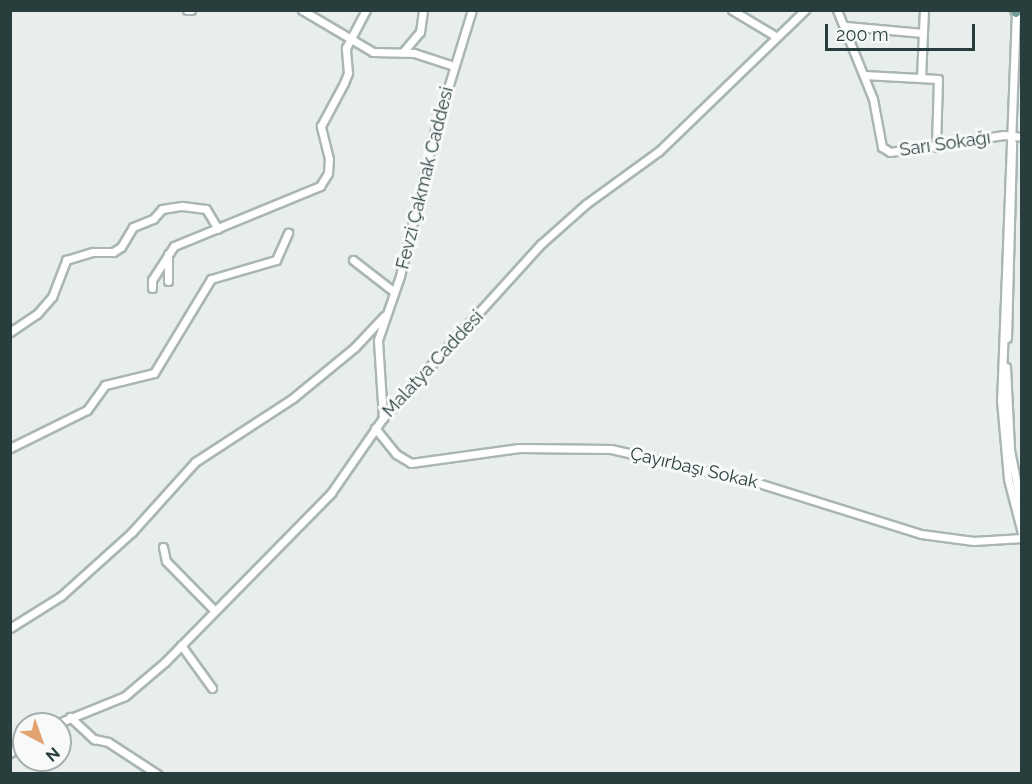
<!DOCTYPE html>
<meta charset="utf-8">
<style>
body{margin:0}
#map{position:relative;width:1032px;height:784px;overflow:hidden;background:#e7eeec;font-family:Raleway,sans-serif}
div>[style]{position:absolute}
.roads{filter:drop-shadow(2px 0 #aab6b4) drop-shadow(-2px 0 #aab6b4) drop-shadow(0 2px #aab6b4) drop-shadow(0 -2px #aab6b4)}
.minor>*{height:7px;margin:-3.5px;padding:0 3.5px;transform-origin:3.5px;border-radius:3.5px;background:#fff}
.major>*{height:8px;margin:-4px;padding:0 4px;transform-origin:4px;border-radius:4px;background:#719e9b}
span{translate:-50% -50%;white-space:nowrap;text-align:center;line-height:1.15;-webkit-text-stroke:6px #f7faf9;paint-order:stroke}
.street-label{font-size:18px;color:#273e3d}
.frame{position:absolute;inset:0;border:12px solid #273e3d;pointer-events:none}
.north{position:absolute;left:12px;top:712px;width:60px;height:60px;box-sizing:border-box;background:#f7faf9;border:2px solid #a4afae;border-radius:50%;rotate:139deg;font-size:16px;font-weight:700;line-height:24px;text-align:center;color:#273e3d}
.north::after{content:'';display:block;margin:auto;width:21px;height:27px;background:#e2a370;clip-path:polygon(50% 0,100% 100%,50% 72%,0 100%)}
.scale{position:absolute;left:825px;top:24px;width:150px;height:27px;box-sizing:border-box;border:3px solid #273e3d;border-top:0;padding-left:8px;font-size:18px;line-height:21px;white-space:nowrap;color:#273e3d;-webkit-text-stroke:4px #f7faf9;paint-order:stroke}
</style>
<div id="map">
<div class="roads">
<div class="minor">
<div style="left:187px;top:10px;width:4px"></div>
<div style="left:302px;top:10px;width:82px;rotate:30.6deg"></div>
<div style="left:373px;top:52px;width:41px;rotate:1.4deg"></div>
<div style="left:414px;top:53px;width:42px;rotate:18deg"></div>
<div style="left:732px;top:10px;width:52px;rotate:31deg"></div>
<div style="left:837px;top:10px;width:96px;rotate:68deg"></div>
<div style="left:873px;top:99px;width:49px;rotate:79.4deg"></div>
<div style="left:882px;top:147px;width:9px;rotate:32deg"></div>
<div style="left:890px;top:152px;width:115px;rotate:-8.5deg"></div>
<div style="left:1004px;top:135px;width:18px;rotate:6deg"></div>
<div style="left:1016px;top:13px;width:387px;rotate:92.2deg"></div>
<div style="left:1001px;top:400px;width:79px;rotate:84.9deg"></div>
<div style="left:1008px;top:479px;width:56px;rotate:75.5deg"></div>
<div style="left:846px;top:26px;width:77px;rotate:5.2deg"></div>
<div style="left:403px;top:52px;width:26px;rotate:-50deg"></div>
<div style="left:420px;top:32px;width:22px;rotate:-82deg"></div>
<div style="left:864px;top:75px;width:74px;rotate:3.1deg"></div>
<div style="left:938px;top:79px;width:68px;rotate:91.7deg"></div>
<div style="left:921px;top:78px;width:68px;rotate:-87.5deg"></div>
<div style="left:353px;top:260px;width:51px;rotate:37.8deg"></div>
<div style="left:168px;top:281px;width:27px;rotate:-90deg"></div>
<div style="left:152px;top:288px;width:8px;rotate:-90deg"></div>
<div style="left:152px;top:280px;width:40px;rotate:-57.1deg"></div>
<div style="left:174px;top:246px;width:158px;rotate:-22.3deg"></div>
<div style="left:320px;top:186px;width:15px;rotate:-58deg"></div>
<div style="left:328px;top:173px;width:14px;rotate:-86deg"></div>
<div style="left:329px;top:159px;width:34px;rotate:-104deg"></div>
<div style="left:321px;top:126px;width:49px;rotate:-61.9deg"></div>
<div style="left:344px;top:83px;width:11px;rotate:-68deg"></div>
<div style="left:348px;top:73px;width:25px;rotate:-95deg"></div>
<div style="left:346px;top:48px;width:43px;rotate:-62.2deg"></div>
<div style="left:10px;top:332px;width:32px;rotate:-34deg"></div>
<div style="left:37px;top:314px;width:23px;rotate:-49deg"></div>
<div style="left:52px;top:297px;width:40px;rotate:-69deg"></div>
<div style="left:66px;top:260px;width:28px;rotate:-17deg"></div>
<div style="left:93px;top:252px;width:20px"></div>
<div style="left:113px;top:252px;width:9px;rotate:-32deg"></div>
<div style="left:121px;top:247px;width:23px;rotate:-59deg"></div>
<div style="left:133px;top:227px;width:22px;rotate:-22deg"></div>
<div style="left:153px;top:219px;width:13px;rotate:-48deg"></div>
<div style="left:162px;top:209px;width:20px;rotate:-9deg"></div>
<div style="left:182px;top:206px;width:24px;rotate:7deg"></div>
<div style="left:206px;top:209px;width:23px;rotate:59deg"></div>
<div style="left:1007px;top:338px;width:195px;rotate:-88.5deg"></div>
<div style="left:1006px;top:367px;width:83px;rotate:87.2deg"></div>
<div style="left:1010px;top:450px;width:61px;rotate:78.7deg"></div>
<div style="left:383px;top:418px;width:78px;rotate:-93.7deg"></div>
<div style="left:378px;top:340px;width:68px;rotate:-71deg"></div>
<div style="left:400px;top:276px;width:146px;rotate:-76.5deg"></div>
<div style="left:434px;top:134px;width:130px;rotate:-73deg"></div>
<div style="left:375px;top:428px;width:33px;rotate:51deg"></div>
<div style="left:396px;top:454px;width:17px;rotate:31deg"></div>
<div style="left:411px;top:463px;width:109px;rotate:-7.9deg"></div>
<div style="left:519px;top:448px;width:92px;rotate:0.6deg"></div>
<div style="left:611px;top:449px;width:148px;rotate:12.9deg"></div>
<div style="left:755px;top:482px;width:174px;rotate:17.4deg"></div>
<div style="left:921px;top:534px;width:53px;rotate:7.5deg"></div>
<div style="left:974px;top:541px;width:48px;rotate:-3.6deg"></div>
<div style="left:10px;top:448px;width:86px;rotate:-26.3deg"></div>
<div style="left:87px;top:410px;width:31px;rotate:-54deg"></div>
<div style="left:105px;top:385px;width:50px;rotate:-13.8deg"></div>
<div style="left:154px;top:373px;width:110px;rotate:-58.8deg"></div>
<div style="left:211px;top:279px;width:68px;rotate:-16.3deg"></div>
<div style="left:276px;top:260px;width:30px;rotate:-66deg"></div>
<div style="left:163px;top:547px;width:14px;rotate:78deg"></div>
<div style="left:166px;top:561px;width:69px;rotate:45.6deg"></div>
<div style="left:10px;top:628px;width:60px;rotate:-32.1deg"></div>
<div style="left:61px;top:596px;width:96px;rotate:-42deg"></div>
<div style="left:132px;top:532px;width:94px;rotate:-48deg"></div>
<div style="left:195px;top:462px;width:117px;rotate:-33.1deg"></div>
<div style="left:293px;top:398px;width:80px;rotate:-39.4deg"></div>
<div style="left:355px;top:347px;width:42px;rotate:-46.9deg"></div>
<div style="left:181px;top:645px;width:53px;rotate:54.2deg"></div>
<div style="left:70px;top:717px;width:33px;rotate:43deg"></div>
<div style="left:94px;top:739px;width:14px;rotate:12deg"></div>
<div style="left:108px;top:742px;width:59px;rotate:33.1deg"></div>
<div style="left:56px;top:724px;width:74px;rotate:-22.1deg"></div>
<div style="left:125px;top:696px;width:52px;rotate:-40.4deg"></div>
<div style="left:165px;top:662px;width:237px;rotate:-45.5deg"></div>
<div style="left:331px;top:493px;width:91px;rotate:-55.3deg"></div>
<div style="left:383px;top:418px;width:235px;rotate:-47.8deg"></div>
<div style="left:541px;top:244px;width:60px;rotate:-41.6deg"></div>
<div style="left:586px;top:204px;width:90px;rotate:-36deg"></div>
<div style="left:659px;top:151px;width:203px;rotate:-44deg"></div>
<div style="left:10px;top:753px;width:17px;rotate:-36deg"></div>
</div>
<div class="major">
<div style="left:1015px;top:10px;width:3px;rotate:72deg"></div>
</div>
</div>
<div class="street-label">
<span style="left:945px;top:144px;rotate:-8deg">Sarı Sokağı</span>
<span style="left:425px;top:178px;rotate:-76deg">Fevzi Çakmak Caddesi</span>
<span style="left:433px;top:364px;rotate:-47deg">Malatya Caddesi</span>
<span style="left:694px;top:468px;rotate:13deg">Çayırbaşı Sokak</span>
</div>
<div class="frame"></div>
<div class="north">N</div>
<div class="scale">200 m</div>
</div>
